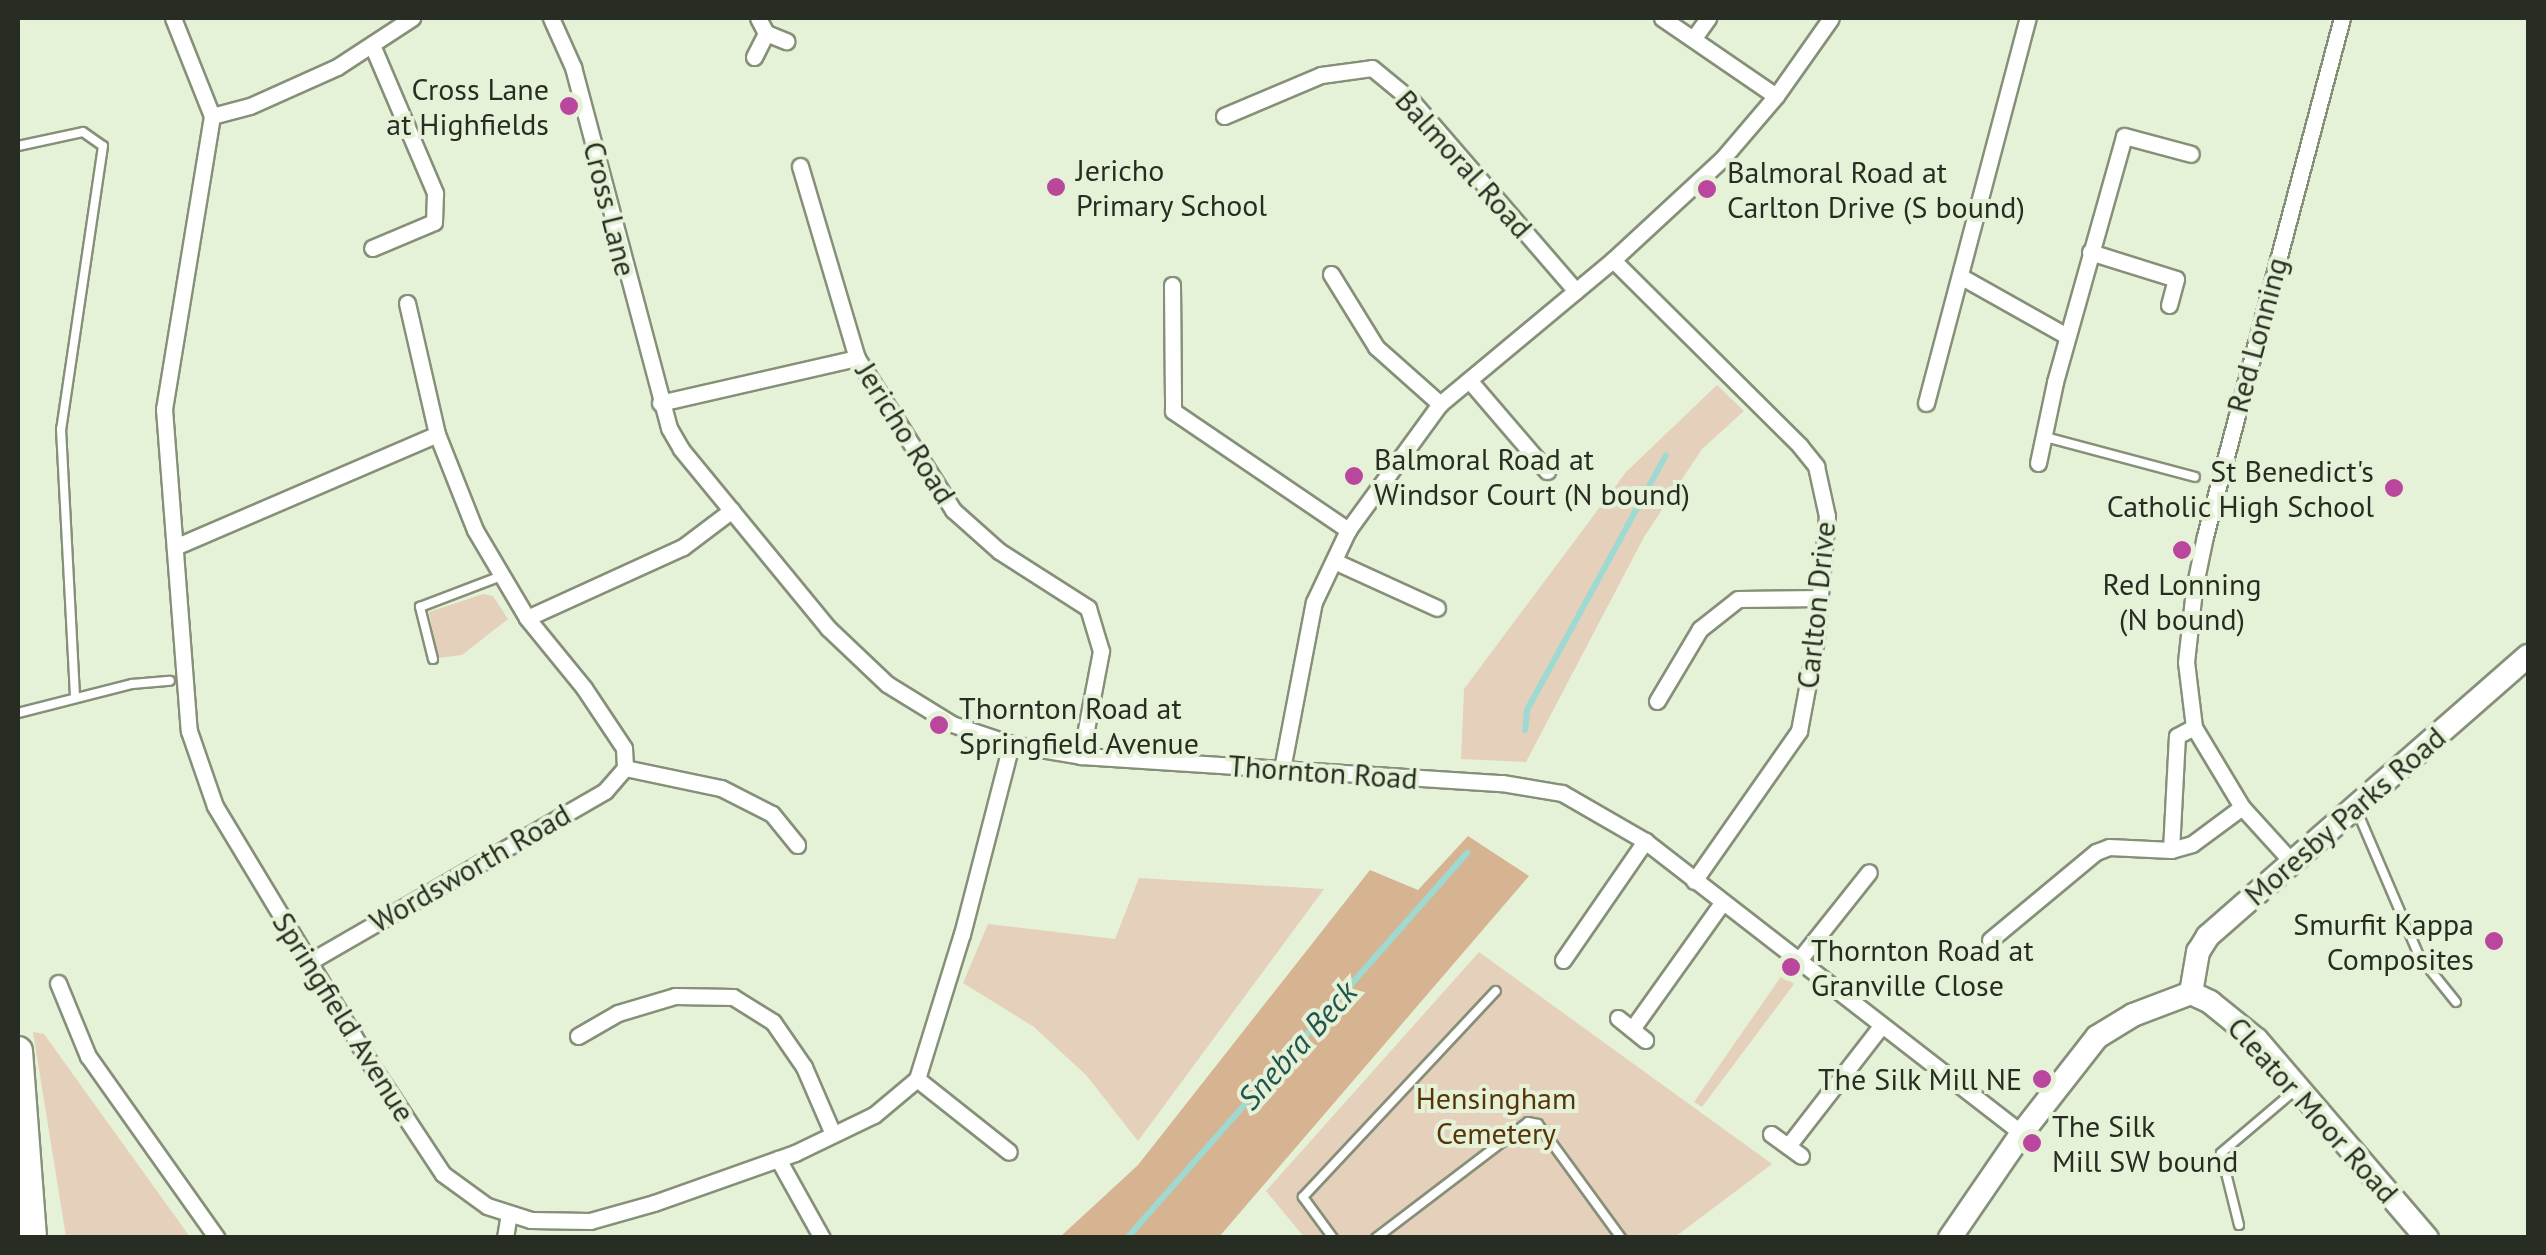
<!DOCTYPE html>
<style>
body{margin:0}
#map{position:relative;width:2546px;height:1255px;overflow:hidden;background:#e6f2d8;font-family:"PT Sans",sans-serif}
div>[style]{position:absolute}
.green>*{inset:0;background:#e5d0bb}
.forest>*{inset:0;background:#d6b491}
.stream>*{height:6px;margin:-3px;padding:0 3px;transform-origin:3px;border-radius:3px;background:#9edad2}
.roads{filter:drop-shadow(2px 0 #869079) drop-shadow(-2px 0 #869079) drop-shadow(0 2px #869079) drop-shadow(0 -2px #869079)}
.lane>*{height:8px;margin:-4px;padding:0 4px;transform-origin:4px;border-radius:4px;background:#fff}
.street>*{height:15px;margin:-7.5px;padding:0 7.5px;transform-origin:7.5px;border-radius:7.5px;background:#fff}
.secondary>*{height:22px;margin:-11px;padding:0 11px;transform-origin:11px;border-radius:11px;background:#fff}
.highway>*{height:28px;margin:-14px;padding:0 14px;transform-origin:14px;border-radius:14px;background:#fff}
.dots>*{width:28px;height:28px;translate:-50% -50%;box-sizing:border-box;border:5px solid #e6f2d8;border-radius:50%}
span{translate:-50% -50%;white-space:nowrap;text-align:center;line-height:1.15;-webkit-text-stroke:8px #e6f2d8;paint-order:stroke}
.poi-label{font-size:30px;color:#282d23}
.right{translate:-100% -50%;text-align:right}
.left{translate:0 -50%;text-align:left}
.street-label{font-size:30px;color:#282d23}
.park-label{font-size:30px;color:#573509}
.water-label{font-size:32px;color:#22554f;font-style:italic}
.frame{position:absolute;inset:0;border:20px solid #282d23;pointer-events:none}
</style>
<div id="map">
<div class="green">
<div style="clip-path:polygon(1717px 385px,1744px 411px,1702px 449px,1644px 537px,1526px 762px,1461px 759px,1464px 689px,1626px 472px)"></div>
<div style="clip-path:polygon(483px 594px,493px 596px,508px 619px,462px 655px,438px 658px,429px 612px)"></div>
<div style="clip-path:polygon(1139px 878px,1324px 889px,1138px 1141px,1086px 1075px,1034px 1027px,963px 983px,988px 924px,1115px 939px)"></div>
<div style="clip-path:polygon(1479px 952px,1772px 1164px,1675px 1237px,1304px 1237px,1266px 1191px)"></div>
<div style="clip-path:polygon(1782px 975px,1794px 984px,1702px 1107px,1694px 1102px)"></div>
<div style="clip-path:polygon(33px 1032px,44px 1034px,190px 1237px,66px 1237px)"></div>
</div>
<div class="forest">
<div style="clip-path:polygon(1468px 836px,1529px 876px,1219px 1237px,1060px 1237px,1138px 1165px,1370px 870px,1418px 890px)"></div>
</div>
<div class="stream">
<div style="left:1525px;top:730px;width:20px;rotate:-84deg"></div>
<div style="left:1527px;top:710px;width:290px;rotate:-61.4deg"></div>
<div style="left:1127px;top:1238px;width:514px;rotate:-48.55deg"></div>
</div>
<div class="roads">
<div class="lane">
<div style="left:18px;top:146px;width:66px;rotate:-12.2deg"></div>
<div style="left:83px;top:132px;width:24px;rotate:35deg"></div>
<div style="left:103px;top:146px;width:286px;rotate:98.4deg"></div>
<div style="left:61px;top:429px;width:268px;rotate:87deg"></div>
<div style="left:2045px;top:437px;width:155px;rotate:14.9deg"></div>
<div style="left:433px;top:659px;width:54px;rotate:-104deg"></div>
<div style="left:420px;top:607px;width:87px;rotate:-20.9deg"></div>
<div style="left:18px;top:713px;width:118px;rotate:-14.3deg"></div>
<div style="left:132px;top:684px;width:38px;rotate:-5deg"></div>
<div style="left:2357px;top:811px;width:158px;rotate:66.8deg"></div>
<div style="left:2419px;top:956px;width:59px;rotate:51.2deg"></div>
<div style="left:2239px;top:1225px;width:74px;rotate:-104deg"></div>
<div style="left:2221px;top:1153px;width:96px;rotate:-40.3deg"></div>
<div style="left:1333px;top:1238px;width:51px;rotate:-126.2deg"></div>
<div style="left:1303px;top:1197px;width:282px;rotate:-46.9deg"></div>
<div style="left:1376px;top:1238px;width:191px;rotate:-37.3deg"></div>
<div style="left:1528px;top:1122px;width:10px;rotate:11deg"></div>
<div style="left:1538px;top:1124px;width:141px;rotate:53.9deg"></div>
</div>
<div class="street">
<div style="left:173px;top:18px;width:105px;rotate:68.3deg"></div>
<div style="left:212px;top:116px;width:297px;rotate:99.3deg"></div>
<div style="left:164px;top:409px;width:323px;rotate:85.6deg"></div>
<div style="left:189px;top:731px;width:79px;rotate:70.9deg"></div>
<div style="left:215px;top:806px;width:310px;rotate:58.9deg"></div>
<div style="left:375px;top:1071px;width:123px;rotate:56.6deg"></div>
<div style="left:443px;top:1174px;width:54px;rotate:36deg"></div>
<div style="left:487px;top:1206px;width:46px;rotate:17.7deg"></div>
<div style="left:531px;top:1220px;width:59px;rotate:1deg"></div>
<div style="left:590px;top:1221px;width:66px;rotate:-15.7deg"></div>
<div style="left:654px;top:1203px;width:150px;rotate:-19.5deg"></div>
<div style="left:795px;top:1153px;width:88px;rotate:-25.7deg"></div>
<div style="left:874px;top:1115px;width:56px;rotate:-39.9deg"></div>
<div style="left:917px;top:1079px;width:152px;rotate:-72.8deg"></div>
<div style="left:962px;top:934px;width:196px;rotate:-75.5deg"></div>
<div style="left:551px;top:18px;width:54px;rotate:65.8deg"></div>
<div style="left:573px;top:67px;width:374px;rotate:75.1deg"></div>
<div style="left:669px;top:428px;width:24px;rotate:60deg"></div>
<div style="left:681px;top:449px;width:232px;rotate:50.6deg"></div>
<div style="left:828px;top:628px;width:81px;rotate:43.5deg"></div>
<div style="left:887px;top:684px;width:76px;rotate:31.6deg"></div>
<div style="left:952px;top:724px;width:62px;rotate:18.7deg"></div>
<div style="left:1011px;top:744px;width:71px;rotate:9.7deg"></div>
<div style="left:1081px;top:756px;width:422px;rotate:3.7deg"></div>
<div style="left:1502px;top:783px;width:61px;rotate:9.5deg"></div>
<div style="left:1562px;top:793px;width:96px;rotate:30deg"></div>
<div style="left:1645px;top:841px;width:477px;rotate:37.8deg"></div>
<div style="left:1662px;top:18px;width:138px;rotate:34.4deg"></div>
<div style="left:766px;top:33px;width:22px;rotate:22deg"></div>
<div style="left:1693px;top:39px;width:26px;rotate:-54deg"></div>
<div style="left:372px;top:45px;width:161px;rotate:66.9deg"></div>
<div style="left:435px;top:193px;width:29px;rotate:92deg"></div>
<div style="left:434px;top:222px;width:67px;rotate:157.2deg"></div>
<div style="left:754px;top:57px;width:27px;rotate:-63deg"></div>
<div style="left:766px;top:33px;width:17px;rotate:-118deg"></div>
<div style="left:212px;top:116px;width:39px;rotate:-15deg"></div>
<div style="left:250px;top:106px;width:95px;rotate:-24.1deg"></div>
<div style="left:337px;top:67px;width:90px;rotate:-33.2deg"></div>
<div style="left:1224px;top:116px;width:105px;rotate:-22.9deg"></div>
<div style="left:1321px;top:75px;width:51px;rotate:-7.8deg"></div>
<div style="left:1372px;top:68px;width:50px;rotate:39.4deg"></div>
<div style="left:1411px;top:100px;width:252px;rotate:49.2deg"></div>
<div style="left:800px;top:166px;width:200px;rotate:73.5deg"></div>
<div style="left:857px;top:358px;width:180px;rotate:57.7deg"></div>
<div style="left:953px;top:510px;width:62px;rotate:41.7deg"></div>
<div style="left:999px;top:551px;width:106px;rotate:32.6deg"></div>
<div style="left:1088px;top:608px;width:45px;rotate:73.2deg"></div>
<div style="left:1101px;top:651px;width:107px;rotate:100.8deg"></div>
<div style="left:2090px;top:252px;width:90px;rotate:17.4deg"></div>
<div style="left:2176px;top:279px;width:27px;rotate:105deg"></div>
<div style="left:1613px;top:260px;width:264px;rotate:44.8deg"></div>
<div style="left:1800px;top:446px;width:26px;rotate:51deg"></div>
<div style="left:1816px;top:466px;width:51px;rotate:77.6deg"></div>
<div style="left:1827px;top:516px;width:124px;rotate:95.1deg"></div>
<div style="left:1816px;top:640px;width:93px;rotate:100.6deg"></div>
<div style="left:1799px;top:731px;width:183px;rotate:125deg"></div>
<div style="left:1331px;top:274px;width:86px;rotate:58.3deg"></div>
<div style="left:1376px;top:347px;width:86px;rotate:41.7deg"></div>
<div style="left:1960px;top:276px;width:123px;rotate:29.3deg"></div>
<div style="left:1172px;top:285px;width:126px;rotate:89.5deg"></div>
<div style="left:1173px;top:411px;width:212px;rotate:34.2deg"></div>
<div style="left:407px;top:303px;width:134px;rotate:77.1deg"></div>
<div style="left:437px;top:434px;width:103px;rotate:68.4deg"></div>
<div style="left:475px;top:530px;width:102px;rotate:59.4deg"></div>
<div style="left:527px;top:618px;width:90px;rotate:50.8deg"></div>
<div style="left:584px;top:688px;width:72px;rotate:56.3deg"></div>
<div style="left:624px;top:748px;width:20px;rotate:87deg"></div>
<div style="left:1469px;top:380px;width:120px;rotate:49.4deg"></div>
<div style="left:660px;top:403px;width:202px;rotate:-12.9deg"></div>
<div style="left:1926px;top:403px;width:398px;rotate:-75.2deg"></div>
<div style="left:2038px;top:463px;width:83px;rotate:-78.1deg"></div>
<div style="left:2055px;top:382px;width:255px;rotate:-74.3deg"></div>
<div style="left:2124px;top:136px;width:69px;rotate:15deg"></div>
<div style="left:175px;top:547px;width:285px;rotate:-23.3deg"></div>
<div style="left:1334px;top:561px;width:113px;rotate:24.5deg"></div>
<div style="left:527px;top:618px;width:171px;rotate:-24.5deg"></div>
<div style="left:683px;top:547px;width:61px;rotate:-37.1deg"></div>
<div style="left:1657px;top:701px;width:84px;rotate:-59.2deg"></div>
<div style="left:1700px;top:629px;width:48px;rotate:-38.3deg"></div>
<div style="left:1738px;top:599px;width:82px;rotate:-0.7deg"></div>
<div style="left:625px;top:768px;width:98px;rotate:11.8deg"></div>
<div style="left:721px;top:788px;width:57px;rotate:27deg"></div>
<div style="left:772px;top:814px;width:40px;rotate:51deg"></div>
<div style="left:1282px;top:769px;width:170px;rotate:-79.2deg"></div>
<div style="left:1314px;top:602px;width:80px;rotate:-64.7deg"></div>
<div style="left:1348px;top:530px;width:156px;rotate:-53.9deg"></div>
<div style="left:1440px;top:404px;width:225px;rotate:-39.8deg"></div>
<div style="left:1613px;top:260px;width:150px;rotate:-42.8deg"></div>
<div style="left:1723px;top:158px;width:82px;rotate:-49.5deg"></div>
<div style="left:1776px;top:96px;width:95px;rotate:-54.8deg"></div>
<div style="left:2171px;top:850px;width:114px;rotate:-87deg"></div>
<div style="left:2177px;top:736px;width:19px;rotate:-28deg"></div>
<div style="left:2292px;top:862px;width:74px;rotate:-132.3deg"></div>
<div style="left:2242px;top:807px;width:93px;rotate:-121deg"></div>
<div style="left:2194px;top:727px;width:65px;rotate:-97deg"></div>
<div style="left:2186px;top:662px;width:73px;rotate:-83.7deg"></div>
<div style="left:2194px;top:589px;width:54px;rotate:-78.3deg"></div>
<div style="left:2205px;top:536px;width:536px;rotate:-75.19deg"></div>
<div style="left:1990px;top:940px;width:138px;rotate:-39.7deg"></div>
<div style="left:2096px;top:852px;width:14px;rotate:-21deg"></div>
<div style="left:2109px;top:847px;width:62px;rotate:2.8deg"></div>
<div style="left:2171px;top:850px;width:22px;rotate:-16deg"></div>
<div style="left:2192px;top:844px;width:62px;rotate:-36.5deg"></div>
<div style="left:1563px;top:960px;width:145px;rotate:-55.4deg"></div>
<div style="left:1799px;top:960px;width:112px;rotate:-51.5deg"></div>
<div style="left:309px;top:962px;width:342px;rotate:-30deg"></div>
<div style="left:605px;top:791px;width:30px;rotate:-49deg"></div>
<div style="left:58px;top:983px;width:79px;rotate:67.7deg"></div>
<div style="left:88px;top:1056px;width:223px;rotate:54.7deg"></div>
<div style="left:1618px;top:1018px;width:35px;rotate:39deg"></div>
<div style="left:1632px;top:1029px;width:155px;rotate:-54.5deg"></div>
<div style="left:578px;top:1036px;width:46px;rotate:-29.9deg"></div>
<div style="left:618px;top:1013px;width:59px;rotate:-16.6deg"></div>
<div style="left:675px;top:996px;width:58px;rotate:1deg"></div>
<div style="left:733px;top:997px;width:47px;rotate:32deg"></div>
<div style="left:773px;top:1022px;width:55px;rotate:55.4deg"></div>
<div style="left:804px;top:1067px;width:73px;rotate:66.6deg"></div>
<div style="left:917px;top:1079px;width:117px;rotate:38.4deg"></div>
<div style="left:1771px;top:1134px;width:37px;rotate:36deg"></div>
<div style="left:1788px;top:1146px;width:152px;rotate:-52.2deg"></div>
<div style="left:778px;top:1159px;width:90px;rotate:60.9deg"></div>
<div style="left:505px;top:1238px;width:25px;rotate:-81deg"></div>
</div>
<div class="secondary">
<div style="left:2191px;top:993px;width:42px;rotate:-80.3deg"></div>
<div style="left:2198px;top:952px;width:19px;rotate:-58deg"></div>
<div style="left:2208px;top:936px;width:425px;rotate:-41.2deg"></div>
<div style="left:2191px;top:993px;width:21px;rotate:25deg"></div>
<div style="left:2210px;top:1002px;width:60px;rotate:39deg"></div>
<div style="left:2257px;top:1040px;width:261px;rotate:49.4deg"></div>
<div style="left:1950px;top:1238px;width:127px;rotate:-55.6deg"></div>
<div style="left:2022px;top:1133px;width:122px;rotate:-52deg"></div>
<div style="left:2097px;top:1037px;width:42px;rotate:-31.4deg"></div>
<div style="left:2133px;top:1015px;width:62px;rotate:-20.8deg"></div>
</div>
<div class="highway">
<div style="left:18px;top:1051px;width:188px;rotate:85.7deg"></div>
</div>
</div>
<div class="dots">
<div style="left:569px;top:106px;background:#bb469d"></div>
<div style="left:1056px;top:187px;background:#bb469d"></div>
<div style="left:1707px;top:189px;background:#bb469d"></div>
<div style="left:1354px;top:476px;background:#bb469d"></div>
<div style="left:2394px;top:488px;background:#bb469d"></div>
<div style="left:2182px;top:550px;background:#bb469d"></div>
<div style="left:939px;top:725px;background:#bb469d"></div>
<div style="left:2494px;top:941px;background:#bb469d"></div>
<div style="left:1791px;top:967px;background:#bb469d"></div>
<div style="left:2042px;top:1079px;background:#bb469d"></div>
<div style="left:2032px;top:1143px;background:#bb469d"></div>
</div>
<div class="poi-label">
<span class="right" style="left:549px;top:106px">Cross Lane<br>at Highfields</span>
<span class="left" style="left:1076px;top:187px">Jericho<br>Primary School</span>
<span class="left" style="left:1727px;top:189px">Balmoral Road at<br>Carlton Drive (S bound)</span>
<span class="left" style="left:1374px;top:476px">Balmoral Road at<br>Windsor Court (N bound)</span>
<span class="right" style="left:2374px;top:488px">St Benedict's<br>Catholic High School</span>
<span style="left:2182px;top:601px">Red Lonning<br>(N bound)</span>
<span class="left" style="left:959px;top:725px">Thornton Road at<br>Springfield Avenue</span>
<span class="right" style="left:2474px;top:941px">Smurfit Kappa<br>Composites</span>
<span class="left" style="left:1811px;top:967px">Thornton Road at<br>Granville Close</span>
<span class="right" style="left:2022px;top:1079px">The Silk Mill NE</span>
<span class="left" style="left:2052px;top:1143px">The Silk<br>Mill SW bound</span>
</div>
<div class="street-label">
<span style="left:1464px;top:164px;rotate:48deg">Balmoral Road</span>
<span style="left:610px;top:209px;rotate:76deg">Cross Lane</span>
<span style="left:2257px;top:335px;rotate:-75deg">Red Lonning</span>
<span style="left:906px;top:433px;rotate:58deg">Jericho Road</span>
<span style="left:1816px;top:605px;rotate:-84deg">Carlton Drive</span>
<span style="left:1323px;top:772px;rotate:4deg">Thornton Road</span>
<span style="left:2345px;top:816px;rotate:-41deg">Moresby Parks Road</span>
<span style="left:470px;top:868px;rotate:-30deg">Wordsworth Road</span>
<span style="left:344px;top:1017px;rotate:58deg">Springfield Avenue</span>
<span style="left:2313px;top:1110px;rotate:48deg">Cleator Moor Road</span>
</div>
<div class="park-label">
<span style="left:1496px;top:1115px">Hensingham<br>Cemetery</span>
</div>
<div class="water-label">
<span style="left:1297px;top:1045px;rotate:-48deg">Snebra Beck</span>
</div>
<div class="frame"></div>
</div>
